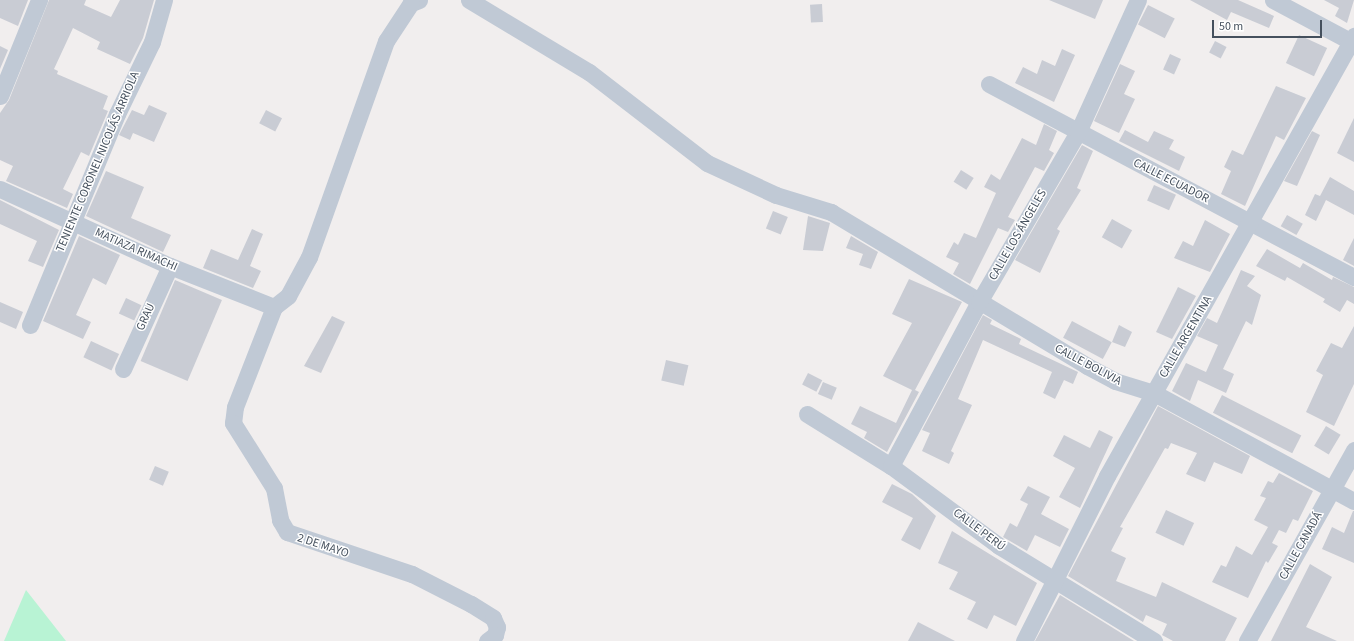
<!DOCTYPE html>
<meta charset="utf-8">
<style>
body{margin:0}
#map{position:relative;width:1354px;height:641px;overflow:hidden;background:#f1eeee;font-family:"Source Sans 3",sans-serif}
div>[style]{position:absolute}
.green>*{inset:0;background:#b8f3d4}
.building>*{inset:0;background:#c9ccd4;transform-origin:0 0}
.street>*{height:17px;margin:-8.5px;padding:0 8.5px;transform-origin:8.5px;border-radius:8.5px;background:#c0c9d5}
span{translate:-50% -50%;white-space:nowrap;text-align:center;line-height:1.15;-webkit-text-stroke:3px #fff;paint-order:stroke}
.street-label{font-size:12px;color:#45505d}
.scale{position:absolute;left:1212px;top:20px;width:110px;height:18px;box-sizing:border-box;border:2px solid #45505d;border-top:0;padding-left:5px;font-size:12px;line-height:14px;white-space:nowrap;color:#45505d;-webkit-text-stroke:3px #fff;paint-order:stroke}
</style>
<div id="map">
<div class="green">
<div style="clip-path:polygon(26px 590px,66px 641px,4px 641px)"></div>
</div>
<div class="building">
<div style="clip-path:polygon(0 0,28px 0,18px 26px,0 18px)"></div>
<div style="clip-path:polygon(49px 0,86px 0,84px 5px,111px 17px,120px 0,154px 0,143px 38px,130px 64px,97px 49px,100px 42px,73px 28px,54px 69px,58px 71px,57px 74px,108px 96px,103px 109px,108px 111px,89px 156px,81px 152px,63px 189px,73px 194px,67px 208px,6px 181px,13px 166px,0 160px,0 113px,9px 100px)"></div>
<div style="clip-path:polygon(1049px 0,1103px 0,1095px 19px)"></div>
<div style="clip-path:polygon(1190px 0,1238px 0,1274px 16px,1269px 28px,1231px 12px,1227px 20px)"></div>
<div style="clip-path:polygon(1324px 0,1354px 0,1347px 23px,1335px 16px,1339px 8px)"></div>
<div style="left:822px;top:4px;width:18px;height:12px;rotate:87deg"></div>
<div style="left:1148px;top:5px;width:30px;height:22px;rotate:27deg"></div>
<div style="left:1299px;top:35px;width:31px;height:31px;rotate:25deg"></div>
<div style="left:1215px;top:41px;width:13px;height:13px;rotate:27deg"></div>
<div style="clip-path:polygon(0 46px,8px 50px,0 69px)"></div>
<div style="clip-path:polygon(1062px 49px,1075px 55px,1054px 102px,1015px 83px,1023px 67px,1037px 74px,1042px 60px,1055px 66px)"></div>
<div style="left:1170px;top:54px;width:12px;height:17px;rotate:24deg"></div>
<div style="clip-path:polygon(1120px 64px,1135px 71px,1124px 94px,1135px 99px,1119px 133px,1094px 121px)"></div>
<div style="clip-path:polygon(1276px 86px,1306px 98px,1284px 140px,1276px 136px,1245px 206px,1221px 194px,1231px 171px,1224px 167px,1232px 150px,1243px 155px)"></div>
<div style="clip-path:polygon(149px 105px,167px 113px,154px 142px,133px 133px,130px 140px,119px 135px,132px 110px,144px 115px)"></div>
<div style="left:266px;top:110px;width:18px;height:15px;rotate:27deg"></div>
<div style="clip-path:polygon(1354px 118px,1354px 162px,1337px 153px)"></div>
<div style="clip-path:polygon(1044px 124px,1057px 131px,1049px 150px,1054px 153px,1044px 171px,1035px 167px,1008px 217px,1015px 220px,1008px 232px,998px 228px,970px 284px,953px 274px,959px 263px,946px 257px,954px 242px,958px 245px,964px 233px,976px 238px,996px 193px,984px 187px,991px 174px,1000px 180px,1022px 138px,1036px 145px)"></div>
<div style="clip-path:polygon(1125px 130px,1148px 142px,1154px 131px,1174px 140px,1169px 149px,1185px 157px,1179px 171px,1119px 141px)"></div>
<div style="clip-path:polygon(1312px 131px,1320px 135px,1297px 186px,1284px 181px)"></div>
<div style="clip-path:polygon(1082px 145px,1093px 151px,1077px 188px,1081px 190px,1057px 229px,1060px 231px,1040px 273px,1015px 260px)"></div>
<div style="left:961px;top:170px;width:15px;height:14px;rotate:32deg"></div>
<div style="clip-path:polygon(106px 171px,144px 187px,131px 218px,171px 235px,163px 252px,86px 216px)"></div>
<div style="clip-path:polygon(1330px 177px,1354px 191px,1354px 215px,1326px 200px,1316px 221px,1305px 215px,1315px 194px,1320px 196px)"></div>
<div style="left:1154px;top:185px;width:24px;height:17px;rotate:24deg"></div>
<div style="clip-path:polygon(0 200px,59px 230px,43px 267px,28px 261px,37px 241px,0 224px)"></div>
<div style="left:773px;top:211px;width:16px;height:19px;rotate:22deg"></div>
<div style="left:1287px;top:215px;width:18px;height:13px;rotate:29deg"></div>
<div style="clip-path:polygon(808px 216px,830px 223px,823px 251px,803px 250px)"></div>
<div style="left:1112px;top:219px;width:23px;height:21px;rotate:29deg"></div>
<div style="clip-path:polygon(1205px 220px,1230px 234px,1210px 272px,1174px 258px,1183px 241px,1193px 246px)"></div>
<div style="clip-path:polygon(252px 229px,263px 234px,250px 266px,261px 271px,253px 288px,203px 268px,211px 249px,238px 260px)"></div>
<div style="clip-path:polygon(79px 236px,120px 255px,106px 285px,93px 278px,76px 315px,91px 322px,83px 339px,43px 321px)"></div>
<div style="clip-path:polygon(851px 236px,878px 252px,871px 269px,859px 265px,863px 254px,846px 248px)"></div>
<div style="clip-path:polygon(1354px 238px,1354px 266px,1343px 260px)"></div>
<div style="clip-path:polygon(1267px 249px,1300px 268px,1303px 263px,1332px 280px,1333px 277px,1354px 287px,1354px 304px,1347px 300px,1340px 312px,1323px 302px,1325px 299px,1287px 277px,1285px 281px,1256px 266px)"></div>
<div style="clip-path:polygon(1241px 270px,1255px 276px,1247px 286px,1261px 295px,1252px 325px,1246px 321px,1223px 369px,1234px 374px,1226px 393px,1198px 380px,1190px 401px,1172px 391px,1186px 363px,1206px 372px,1218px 345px,1197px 336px,1207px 318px,1217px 323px)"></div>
<div style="clip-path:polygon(909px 279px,962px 302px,915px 390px,919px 392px,887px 452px,864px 438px,867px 432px,851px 424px,860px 406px,896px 423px,912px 390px,883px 376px,912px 323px,892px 314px)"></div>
<div style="left:175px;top:280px;width:51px;height:88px;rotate:23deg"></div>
<div style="clip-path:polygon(1178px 287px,1196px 296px,1172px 339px,1156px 332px)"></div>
<div style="left:126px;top:298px;width:17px;height:17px;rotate:25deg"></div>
<div style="clip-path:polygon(0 302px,23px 312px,16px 329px,0 322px)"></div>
<div style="clip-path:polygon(983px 315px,992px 320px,990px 324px,1021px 339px,1019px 344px,1078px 372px,1073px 384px,1064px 380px,1055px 399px,1043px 393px,1052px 372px,983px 340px,958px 399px,972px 405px,951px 451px,954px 453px,949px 464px,922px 451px,930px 433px,922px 430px)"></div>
<div style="clip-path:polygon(332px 316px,345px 322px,321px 373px,304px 366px)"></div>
<div style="left:1072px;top:321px;width:45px;height:19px;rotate:28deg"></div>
<div style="clip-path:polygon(1119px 325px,1132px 332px,1125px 347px,1112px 342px)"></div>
<div style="clip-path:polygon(1354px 326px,1354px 384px,1334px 426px,1306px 412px,1323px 375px,1316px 371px,1331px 343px,1342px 348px)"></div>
<div style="left:91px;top:341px;width:31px;height:18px;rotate:25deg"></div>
<div style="left:666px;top:360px;width:23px;height:21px;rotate:13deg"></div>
<div style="left:808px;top:373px;width:16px;height:13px;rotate:27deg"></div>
<div style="left:823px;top:382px;width:15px;height:13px;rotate:23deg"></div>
<div style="left:1222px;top:395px;width:89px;height:20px;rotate:27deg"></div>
<div style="clip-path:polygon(1158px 406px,1250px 456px,1242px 474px,1214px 462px,1205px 482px,1186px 474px,1197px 453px,1171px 443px,1168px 449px,1165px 448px,1120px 527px,1123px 528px,1111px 551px,1126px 558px,1116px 581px,1156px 597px,1162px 582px,1237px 618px,1225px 641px,1173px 641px,1162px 635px,1167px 624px,1146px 615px,1143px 622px,1068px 576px)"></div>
<div style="left:1326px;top:426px;width:17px;height:23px;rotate:31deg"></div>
<div style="clip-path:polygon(1099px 430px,1113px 437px,1080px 508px,1059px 497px,1075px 468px,1053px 456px,1064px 435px,1090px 448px)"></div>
<div style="left:155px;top:466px;width:15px;height:15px;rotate:23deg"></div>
<div style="clip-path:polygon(1279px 473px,1313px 491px,1298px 521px,1293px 519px,1286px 533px,1279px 530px,1272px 543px,1278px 546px,1268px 563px,1266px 561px,1248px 598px,1212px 582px,1221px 565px,1226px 567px,1236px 546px,1252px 555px,1268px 527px,1254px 520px,1266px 498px,1260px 496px,1268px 481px,1273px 483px)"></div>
<div style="clip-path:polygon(892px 484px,912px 494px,936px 516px,920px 550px,901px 540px,913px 518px,882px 502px)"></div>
<div style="clip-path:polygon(1028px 486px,1050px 497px,1041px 514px,1069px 529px,1060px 547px,1035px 535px,1027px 551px,1003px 537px,1010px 523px,1017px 527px,1028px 504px,1020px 500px)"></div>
<div style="left:1166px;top:510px;width:31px;height:25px;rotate:25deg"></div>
<div style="clip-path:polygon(1353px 511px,1354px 511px,1354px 563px,1322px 549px,1332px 527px,1344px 533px)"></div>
<div style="clip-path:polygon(952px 531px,1037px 583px,1016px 626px,994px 615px,987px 629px,967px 619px,976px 602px,949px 589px,958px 572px,938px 563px)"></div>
<div style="clip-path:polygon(1310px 564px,1332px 577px,1306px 627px,1337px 641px,1271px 641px)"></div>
<div style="clip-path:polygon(1060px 595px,1134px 641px,1035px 641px)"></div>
<div style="clip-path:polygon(918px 622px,955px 641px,908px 641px)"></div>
</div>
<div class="street">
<div style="left:419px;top:0;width:9px;rotate:159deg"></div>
<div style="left:411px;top:3px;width:45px;rotate:123.3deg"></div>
<div style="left:386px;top:41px;width:229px;rotate:109.6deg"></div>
<div style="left:309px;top:257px;width:44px;rotate:118.3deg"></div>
<div style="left:288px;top:296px;width:18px;rotate:142deg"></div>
<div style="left:274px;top:307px;width:107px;rotate:111.3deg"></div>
<div style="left:235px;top:407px;width:16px;rotate:97deg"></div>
<div style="left:233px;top:423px;width:77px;rotate:57.8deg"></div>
<div style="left:274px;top:488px;width:33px;rotate:79deg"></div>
<div style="left:280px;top:520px;width:14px;rotate:60deg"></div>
<div style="left:287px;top:532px;width:132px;rotate:18.6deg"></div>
<div style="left:412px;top:574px;width:66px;rotate:27deg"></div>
<div style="left:471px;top:604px;width:26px;rotate:32deg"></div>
<div style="left:493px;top:618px;width:10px;rotate:66deg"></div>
<div style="left:497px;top:627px;width:8px;rotate:104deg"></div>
<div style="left:495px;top:635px;width:10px;rotate:143deg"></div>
<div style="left:469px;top:0;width:140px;rotate:31deg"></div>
<div style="left:589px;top:72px;width:149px;rotate:37.6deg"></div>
<div style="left:707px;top:163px;width:76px;rotate:24.9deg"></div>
<div style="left:776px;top:195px;width:58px;rotate:17.2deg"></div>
<div style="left:831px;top:212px;width:299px;rotate:31deg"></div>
<div style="left:1087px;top:366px;width:32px;rotate:28deg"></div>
<div style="left:1115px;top:381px;width:41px;rotate:17.1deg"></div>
<div style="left:1154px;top:393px;width:227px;rotate:28.4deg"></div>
<div style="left:1273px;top:0;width:92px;rotate:28deg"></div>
<div style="left:989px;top:84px;width:413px;rotate:27.9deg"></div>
<div style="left:0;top:96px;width:104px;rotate:-67.9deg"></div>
<div style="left:0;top:189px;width:187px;rotate:24.4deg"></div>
<div style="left:170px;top:266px;width:112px;rotate:21.5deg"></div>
<div style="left:30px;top:325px;width:228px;rotate:-67.6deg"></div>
<div style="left:117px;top:114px;width:80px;rotate:-64.1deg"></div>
<div style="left:152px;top:42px;width:44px;rotate:-74.1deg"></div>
<div style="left:123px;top:369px;width:113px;rotate:-65.5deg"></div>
<div style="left:807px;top:414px;width:99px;rotate:31.8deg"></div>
<div style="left:891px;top:466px;width:134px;rotate:36.5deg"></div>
<div style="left:999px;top:546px;width:182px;rotate:31.5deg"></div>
<div style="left:891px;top:466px;width:186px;rotate:-61.8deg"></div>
<div style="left:979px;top:302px;width:197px;rotate:-59.8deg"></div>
<div style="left:1078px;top:132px;width:145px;rotate:-65.6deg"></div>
<div style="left:1024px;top:641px;width:185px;rotate:-63.3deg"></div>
<div style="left:1107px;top:476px;width:505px;rotate:-60.69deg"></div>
<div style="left:1247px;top:641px;width:219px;rotate:-60.7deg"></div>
</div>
<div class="street-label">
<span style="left:98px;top:162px;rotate:-67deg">TENIENTE CORONEL NICOLÁS ARRIOLA</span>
<span style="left:1171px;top:181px;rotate:27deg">CALLE ECUADOR</span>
<span style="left:1018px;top:235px;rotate:-60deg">CALLE LOS ÁNGELES</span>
<span style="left:136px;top:250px;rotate:24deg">MATIAZA RIMACHI</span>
<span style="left:146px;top:317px;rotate:-66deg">GRAU</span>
<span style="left:1186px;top:337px;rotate:-60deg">CALLE ARGENTINA</span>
<span style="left:1088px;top:365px;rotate:28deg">CALLE BOLIVIA</span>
<span style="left:979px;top:530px;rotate:37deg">CALLE PERÚ</span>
<span style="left:323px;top:546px;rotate:18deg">2 DE MAYO</span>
<span style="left:1301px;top:546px;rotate:-61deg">CALLE CANADÁ</span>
</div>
<div class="scale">50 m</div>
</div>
